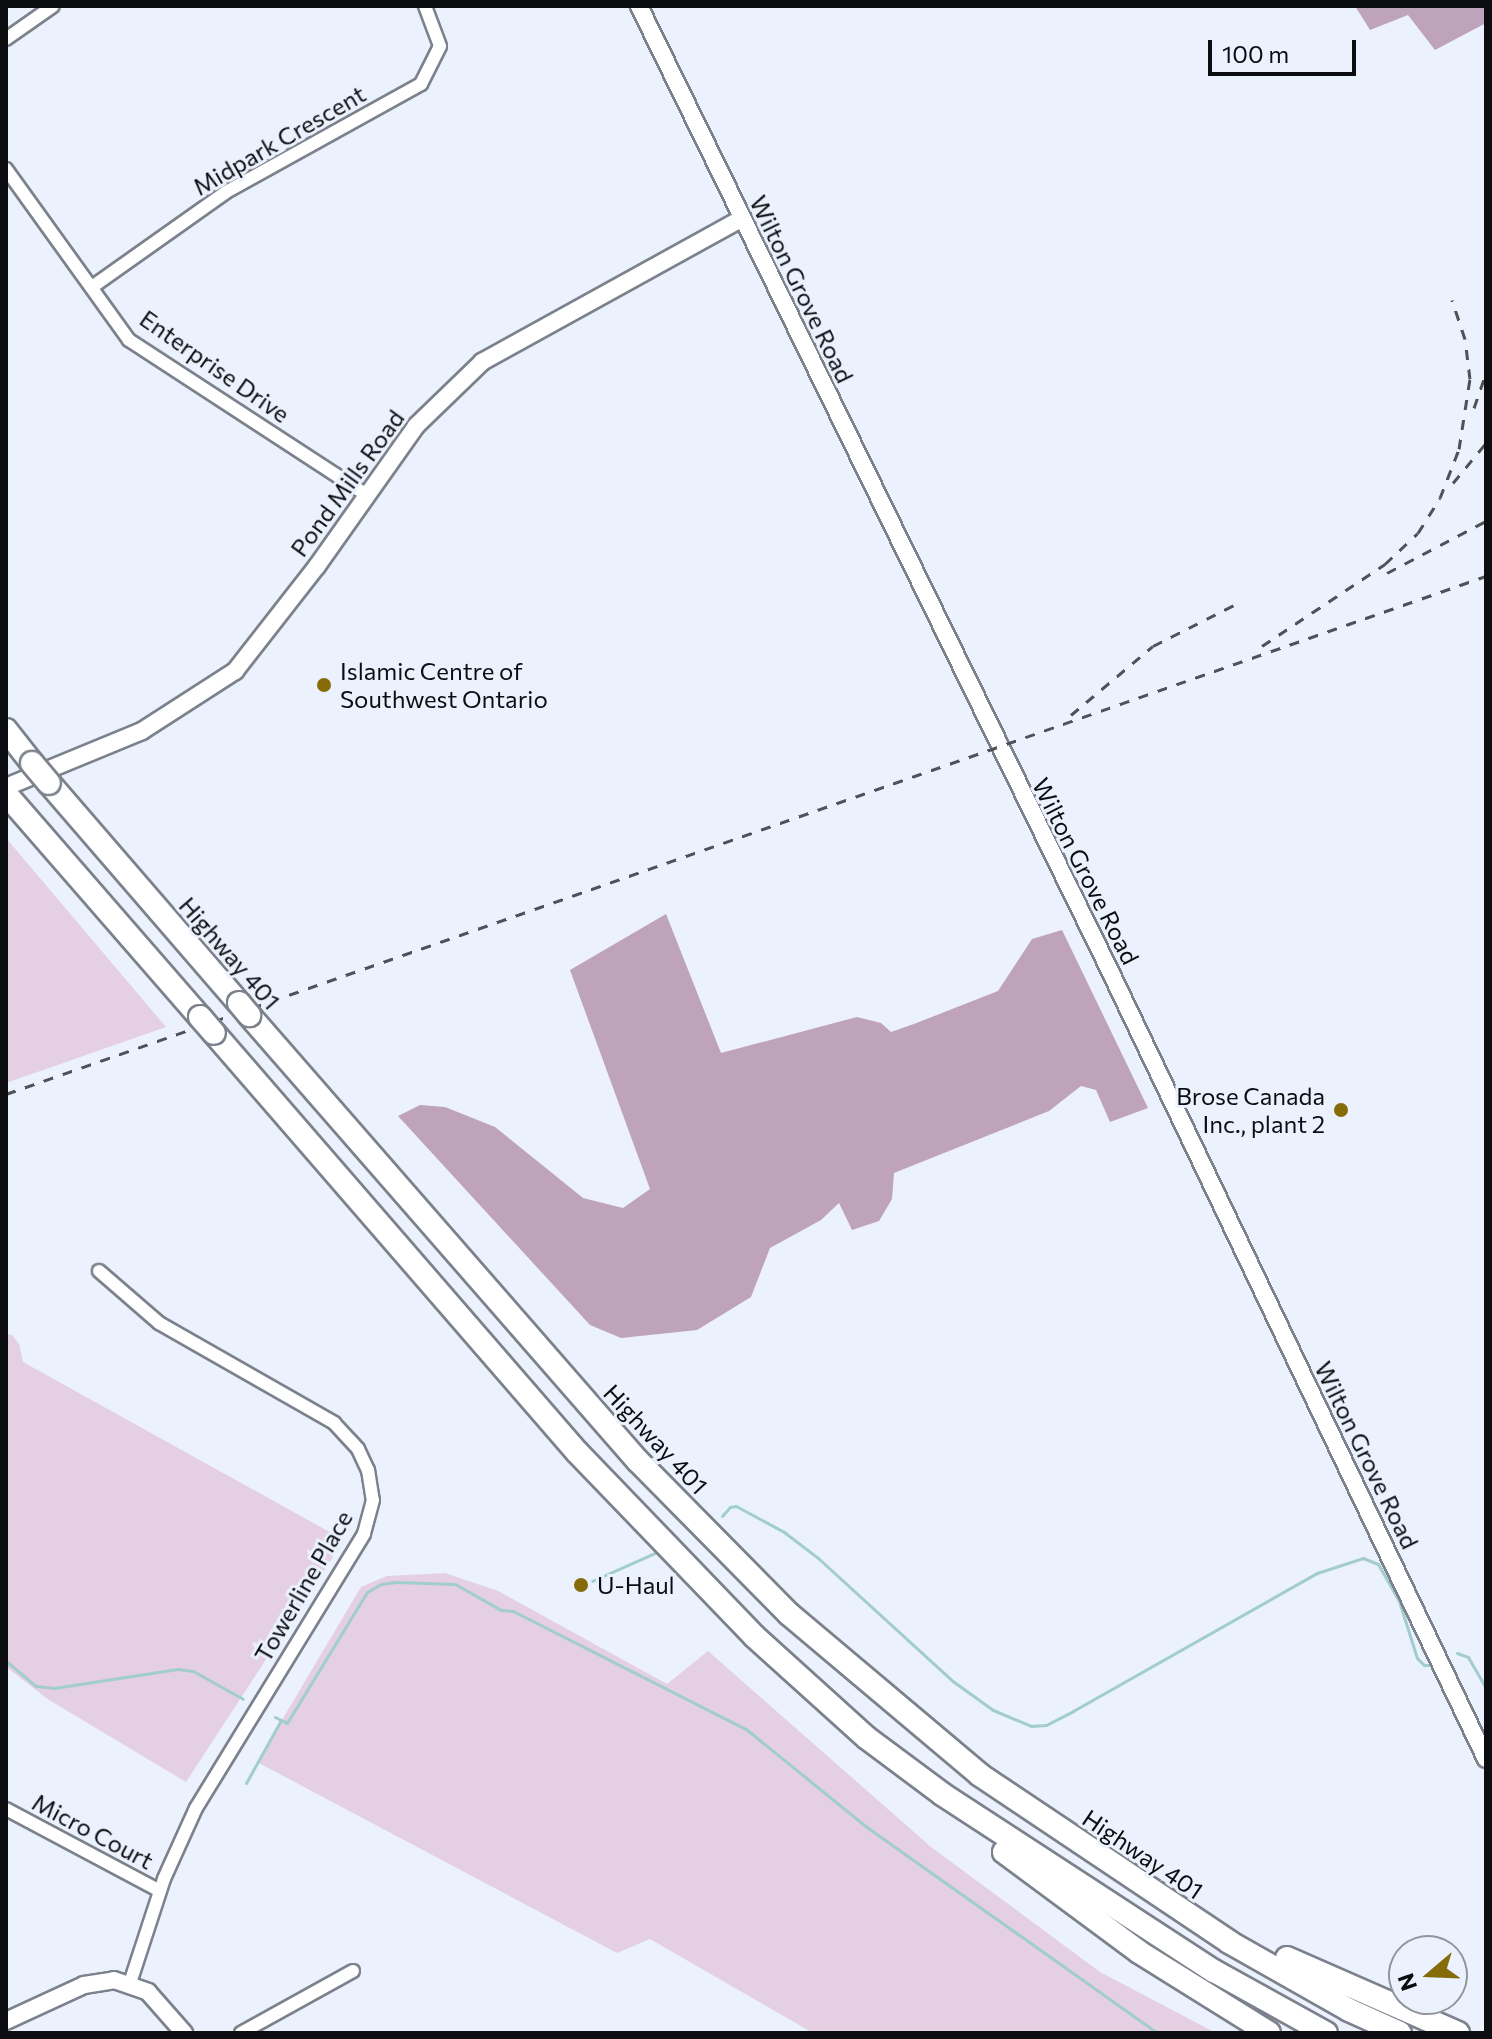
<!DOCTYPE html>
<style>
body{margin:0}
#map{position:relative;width:1492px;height:2039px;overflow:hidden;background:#ebf1fd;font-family:Commissioner,sans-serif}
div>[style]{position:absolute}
.green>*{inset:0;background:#e4d0e2}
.forest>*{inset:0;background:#bea3bb}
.stream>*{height:3px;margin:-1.5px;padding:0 1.5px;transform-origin:1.5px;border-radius:1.5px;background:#a1cdcc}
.roads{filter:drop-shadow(2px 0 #7c828c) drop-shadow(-2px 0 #7c828c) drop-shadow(0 2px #7c828c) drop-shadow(0 -2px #7c828c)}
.street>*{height:12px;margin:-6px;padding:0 6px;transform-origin:6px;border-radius:6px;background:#fff}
.secondary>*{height:16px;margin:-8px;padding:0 8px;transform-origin:8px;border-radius:8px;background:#fff}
.highway>*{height:22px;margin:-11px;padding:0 11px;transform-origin:11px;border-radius:11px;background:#fff}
.rail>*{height:3px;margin-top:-1.5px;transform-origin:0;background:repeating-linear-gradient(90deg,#4e5156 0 10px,transparent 0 20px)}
.bridges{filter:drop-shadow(2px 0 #7c828c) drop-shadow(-2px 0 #7c828c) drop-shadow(0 2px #7c828c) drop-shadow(0 -2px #7c828c)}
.highway-bridge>*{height:22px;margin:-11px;padding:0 11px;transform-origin:11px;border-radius:11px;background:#fff}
.dots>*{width:22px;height:22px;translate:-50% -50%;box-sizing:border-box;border:4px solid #ebf1fd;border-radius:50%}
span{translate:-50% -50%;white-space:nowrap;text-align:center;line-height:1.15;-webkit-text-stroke:6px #ebf1fd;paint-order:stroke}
.street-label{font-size:24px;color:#0b0d10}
.poi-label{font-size:24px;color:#0b0d10}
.left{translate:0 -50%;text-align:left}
.right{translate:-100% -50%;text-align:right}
.frame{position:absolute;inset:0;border:8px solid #0b0d10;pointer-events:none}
.north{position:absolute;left:1388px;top:1935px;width:80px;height:80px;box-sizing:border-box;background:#ebf1fd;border:2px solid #91969e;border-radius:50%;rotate:251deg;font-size:22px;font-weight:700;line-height:32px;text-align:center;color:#0b0d10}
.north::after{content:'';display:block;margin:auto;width:28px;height:36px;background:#856c08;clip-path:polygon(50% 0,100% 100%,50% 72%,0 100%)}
.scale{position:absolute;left:1208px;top:40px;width:148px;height:36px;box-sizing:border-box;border:4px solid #0b0d10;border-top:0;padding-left:10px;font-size:24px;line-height:28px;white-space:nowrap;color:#0b0d10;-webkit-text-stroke:6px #ebf1fd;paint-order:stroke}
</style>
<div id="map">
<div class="green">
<div style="clip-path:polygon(6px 838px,166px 1027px,6px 1083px)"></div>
<div style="clip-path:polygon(6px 1334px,12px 1335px,19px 1344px,23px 1362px,344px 1540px,186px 1782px,49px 1700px,6px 1667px)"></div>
<div style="clip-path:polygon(445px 1573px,498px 1591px,667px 1684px,708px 1651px,931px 1847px,1100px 1972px,1216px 2033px,813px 2033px,650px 1939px,617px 1953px,257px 1762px,361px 1587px,387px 1576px)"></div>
</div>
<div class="forest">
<div style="clip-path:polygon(1355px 6px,1486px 6px,1486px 23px,1435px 50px,1408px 15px,1370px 30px)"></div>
<div style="clip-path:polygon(666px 914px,721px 1053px,857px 1017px,881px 1023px,891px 1032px,914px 1024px,998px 991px,1032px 939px,1062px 930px,1148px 1108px,1110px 1122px,1096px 1090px,1081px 1086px,1049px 1111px,894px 1173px,892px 1199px,879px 1221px,852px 1230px,839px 1203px,821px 1220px,770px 1248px,751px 1297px,697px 1330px,621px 1338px,590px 1325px,398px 1116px,420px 1105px,445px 1107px,495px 1127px,583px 1198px,623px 1208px,650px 1189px,570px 970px)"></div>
</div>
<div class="stream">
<div style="left:722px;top:1516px;width:12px;rotate:-48deg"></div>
<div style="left:730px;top:1507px;width:6px;rotate:-9deg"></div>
<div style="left:736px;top:1506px;width:55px;rotate:28.4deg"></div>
<div style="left:784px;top:1532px;width:43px;rotate:37.4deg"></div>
<div style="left:818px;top:1558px;width:184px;rotate:42.4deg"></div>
<div style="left:954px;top:1682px;width:48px;rotate:35.7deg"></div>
<div style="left:993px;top:1710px;width:41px;rotate:22.8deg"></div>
<div style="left:1031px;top:1726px;width:15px;rotate:-4deg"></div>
<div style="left:1046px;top:1725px;width:30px;rotate:-27deg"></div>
<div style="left:1073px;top:1711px;width:280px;rotate:-29.5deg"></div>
<div style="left:1317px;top:1573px;width:48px;rotate:-18.1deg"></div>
<div style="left:1363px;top:1558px;width:16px;rotate:22deg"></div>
<div style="left:1378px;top:1564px;width:43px;rotate:60.4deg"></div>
<div style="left:1399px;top:1601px;width:60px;rotate:72.5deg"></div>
<div style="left:1417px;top:1658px;width:10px;rotate:45deg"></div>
<div style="left:1424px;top:1665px;width:8px"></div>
<div style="left:592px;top:1581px;width:69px;rotate:-24deg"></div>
<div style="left:1457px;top:1653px;width:12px;rotate:20deg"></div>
<div style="left:1468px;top:1657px;width:36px;rotate:60deg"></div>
<div style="left:6px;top:1661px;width:39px;rotate:40deg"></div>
<div style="left:36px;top:1686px;width:18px;rotate:6deg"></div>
<div style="left:54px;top:1688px;width:125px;rotate:-8.7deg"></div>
<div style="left:178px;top:1669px;width:15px;rotate:8deg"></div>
<div style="left:193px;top:1671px;width:57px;rotate:29.2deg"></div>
<div style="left:275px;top:1717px;width:13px;rotate:27deg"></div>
<div style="left:287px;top:1723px;width:153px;rotate:-58.6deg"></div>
<div style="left:367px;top:1592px;width:16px;rotate:-30deg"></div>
<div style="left:381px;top:1584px;width:15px;rotate:-8deg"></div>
<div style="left:396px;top:1582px;width:59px;rotate:1.9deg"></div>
<div style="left:455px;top:1584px;width:53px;rotate:29.5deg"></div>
<div style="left:501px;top:1610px;width:12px;rotate:5deg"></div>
<div style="left:513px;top:1611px;width:261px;rotate:26.9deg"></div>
<div style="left:746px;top:1729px;width:157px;rotate:39.1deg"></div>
<div style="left:868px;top:1828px;width:355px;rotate:35.3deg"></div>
<div style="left:246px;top:1783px;width:72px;rotate:-60.9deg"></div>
</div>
<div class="roads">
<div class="street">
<div style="left:6px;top:39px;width:57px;rotate:-35.1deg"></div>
<div style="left:6px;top:169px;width:211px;rotate:54.3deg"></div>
<div style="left:129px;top:340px;width:284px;rotate:33.1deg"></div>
<div style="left:92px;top:287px;width:164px;rotate:-35.3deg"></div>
<div style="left:226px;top:192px;width:223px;rotate:-29deg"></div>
<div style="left:421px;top:84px;width:42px;rotate:-63.4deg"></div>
<div style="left:440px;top:46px;width:43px;rotate:-110.6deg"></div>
<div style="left:99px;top:1271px;width:79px;rotate:40.9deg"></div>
<div style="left:159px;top:1323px;width:202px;rotate:29.7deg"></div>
<div style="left:334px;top:1423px;width:35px;rotate:47deg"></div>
<div style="left:358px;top:1449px;width:23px;rotate:65deg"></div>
<div style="left:368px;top:1470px;width:30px;rotate:81deg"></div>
<div style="left:373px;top:1500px;width:35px;rotate:105deg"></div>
<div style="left:364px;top:1534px;width:321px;rotate:121.5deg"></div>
<div style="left:196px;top:1808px;width:78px;rotate:114.3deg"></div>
<div style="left:164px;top:1879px;width:109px;rotate:108.1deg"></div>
<div style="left:6px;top:1809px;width:174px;rotate:28deg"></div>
<div style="left:241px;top:2033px;width:128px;rotate:-29deg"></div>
</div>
<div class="secondary">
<div style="left:639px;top:6px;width:1074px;rotate:63.98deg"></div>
<div style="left:1110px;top:971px;width:873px;rotate:64.49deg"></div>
<div style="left:6px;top:787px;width:147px;rotate:-22.4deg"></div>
<div style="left:142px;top:731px;width:111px;rotate:-32.8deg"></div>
<div style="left:235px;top:671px;width:133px;rotate:-52deg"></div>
<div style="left:317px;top:566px;width:171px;rotate:-54.7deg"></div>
<div style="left:416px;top:426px;width:92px;rotate:-44.1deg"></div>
<div style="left:482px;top:362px;width:296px;rotate:-28.9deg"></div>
<div style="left:6px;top:2021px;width:86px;rotate:-24.8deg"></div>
<div style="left:84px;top:1985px;width:30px;rotate:-9deg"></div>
<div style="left:114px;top:1980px;width:36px;rotate:19deg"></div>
<div style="left:148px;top:1992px;width:55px;rotate:48.7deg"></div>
</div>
<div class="highway">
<div style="left:6px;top:730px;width:42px;rotate:51.8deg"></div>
<div style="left:49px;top:783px;width:291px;rotate:49.2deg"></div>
<div style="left:6px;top:794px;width:296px;rotate:49deg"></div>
<div style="left:249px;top:1015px;width:592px;rotate:48.91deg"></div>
<div style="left:638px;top:1461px;width:215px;rotate:45.4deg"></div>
<div style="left:789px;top:1614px;width:250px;rotate:40.1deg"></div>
<div style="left:980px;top:1775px;width:300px;rotate:33.8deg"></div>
<div style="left:1229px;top:1942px;width:138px;rotate:29.5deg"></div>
<div style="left:1349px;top:2010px;width:56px;rotate:24.3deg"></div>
<div style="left:214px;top:1033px;width:554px;rotate:49.1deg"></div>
<div style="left:577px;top:1452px;width:255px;rotate:46.1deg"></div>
<div style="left:754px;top:1636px;width:152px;rotate:42.1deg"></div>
<div style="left:867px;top:1738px;width:94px;rotate:36.7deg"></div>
<div style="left:942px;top:1794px;width:325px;rotate:33.1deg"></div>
<div style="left:1214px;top:1971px;width:128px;rotate:29deg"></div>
<div style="left:1004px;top:1852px;width:168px;rotate:36.5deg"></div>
<div style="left:1139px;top:1952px;width:153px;rotate:31.9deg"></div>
<div style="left:1287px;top:1958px;width:187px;rotate:23.7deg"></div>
</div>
</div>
<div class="rail">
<div style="left:1474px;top:408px;width:36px;rotate:-71deg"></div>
<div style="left:1453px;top:483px;width:52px;rotate:-50.5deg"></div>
<div style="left:1387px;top:573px;width:112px;rotate:-27.7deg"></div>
<div style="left:1262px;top:646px;width:148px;rotate:-33.7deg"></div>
<div style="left:1385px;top:564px;width:45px;rotate:-43.2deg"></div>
<div style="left:1418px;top:533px;width:41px;rotate:-57.8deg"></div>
<div style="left:1440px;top:498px;width:53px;rotate:-68.8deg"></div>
<div style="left:1459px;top:449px;width:71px;rotate:-81.1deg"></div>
<div style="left:1470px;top:379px;width:40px;rotate:-97.1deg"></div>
<div style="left:1465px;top:339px;width:41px;rotate:-108.4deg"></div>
<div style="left:1071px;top:715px;width:107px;rotate:-40.1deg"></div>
<div style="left:1153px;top:646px;width:95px;rotate:-26.8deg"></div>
<div style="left:6px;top:1094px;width:1568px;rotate:-19.29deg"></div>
</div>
<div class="bridges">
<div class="highway-bridge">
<div style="left:32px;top:763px;width:26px;rotate:50deg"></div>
<div style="left:239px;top:1003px;width:16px;rotate:50deg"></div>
<div style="left:200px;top:1017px;width:21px;rotate:49deg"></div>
</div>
</div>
<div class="dots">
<div style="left:324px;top:685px;background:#856c08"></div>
<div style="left:1341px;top:1110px;background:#856c08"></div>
<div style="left:581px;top:1585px;background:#856c08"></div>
</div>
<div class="street-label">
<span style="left:279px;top:140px;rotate:-30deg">Midpark Crescent</span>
<span style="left:802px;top:289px;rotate:64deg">Wilton Grove Road</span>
<span style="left:215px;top:366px;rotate:35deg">Enterprise Drive</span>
<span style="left:347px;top:483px;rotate:-54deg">Pond Mills Road</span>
<span style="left:1086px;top:871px;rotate:63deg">Wilton Grove Road</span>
<span style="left:230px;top:953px;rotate:49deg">Highway 401</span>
<span style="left:656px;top:1439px;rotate:47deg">Highway 401</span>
<span style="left:1367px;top:1455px;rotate:64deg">Wilton Grove Road</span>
<span style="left:303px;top:1586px;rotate:-60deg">Towerline Place</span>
<span style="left:93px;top:1831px;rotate:28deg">Micro Court</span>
<span style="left:1143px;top:1854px;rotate:34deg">Highway 401</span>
</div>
<div class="poi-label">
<span class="left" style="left:340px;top:685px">Islamic Centre of<br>Southwest Ontario</span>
<span class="right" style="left:1325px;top:1110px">Brose Canada<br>Inc., plant 2</span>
<span class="left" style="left:597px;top:1585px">U-Haul</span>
</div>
<div class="frame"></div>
<div class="north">N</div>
<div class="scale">100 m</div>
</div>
